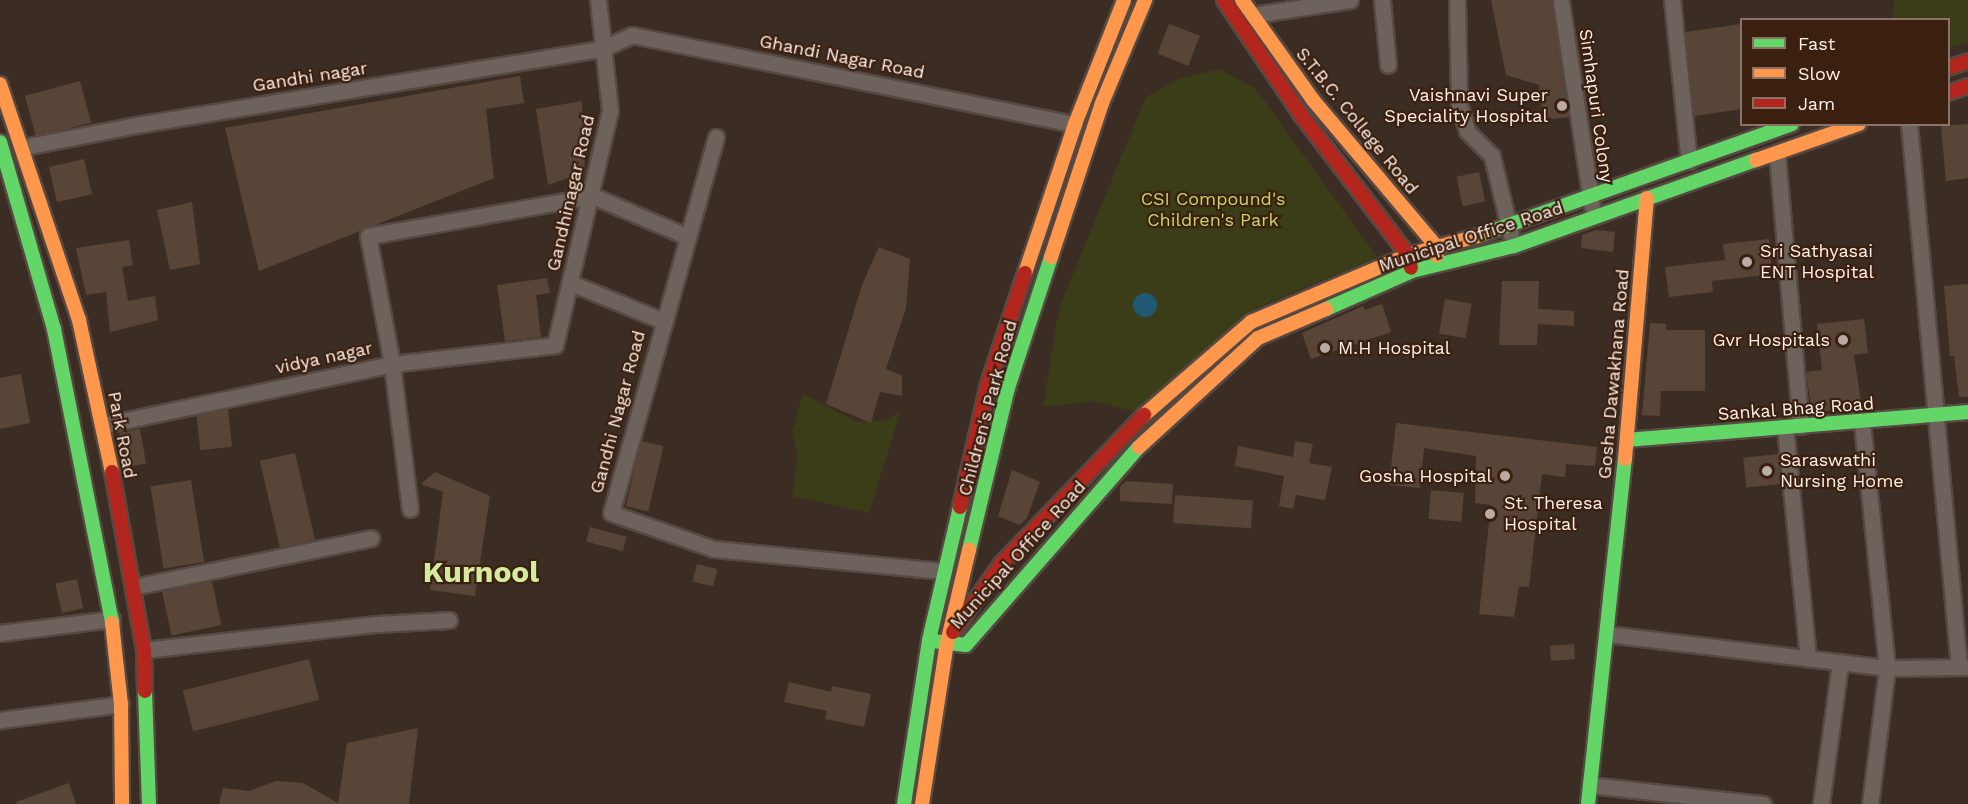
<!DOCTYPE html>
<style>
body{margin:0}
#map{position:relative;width:1968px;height:804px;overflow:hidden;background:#3c2d24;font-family:"Work Sans",sans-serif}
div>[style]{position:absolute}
.green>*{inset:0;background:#3a3d17}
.water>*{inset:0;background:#205874}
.round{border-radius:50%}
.building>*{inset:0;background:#584537;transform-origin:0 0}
.roads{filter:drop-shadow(2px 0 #564942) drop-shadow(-2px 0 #564942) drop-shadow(0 2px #564942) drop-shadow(0 -2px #564942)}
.street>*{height:15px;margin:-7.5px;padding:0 7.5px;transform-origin:7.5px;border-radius:7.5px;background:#6e635c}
.fast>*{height:14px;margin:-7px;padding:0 7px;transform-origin:7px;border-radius:7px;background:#63d668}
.slow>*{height:14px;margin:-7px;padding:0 7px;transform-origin:7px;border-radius:7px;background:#ff974d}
.jam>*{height:14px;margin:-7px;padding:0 7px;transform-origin:7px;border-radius:7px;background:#b3261e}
.dots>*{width:16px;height:16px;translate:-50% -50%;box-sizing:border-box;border:3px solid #3b2010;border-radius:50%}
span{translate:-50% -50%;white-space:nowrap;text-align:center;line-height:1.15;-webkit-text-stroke:4.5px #3b2010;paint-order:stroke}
.street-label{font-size:18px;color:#feefe7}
.poi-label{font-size:18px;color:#feefe7}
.right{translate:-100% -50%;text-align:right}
.left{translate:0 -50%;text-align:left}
.park-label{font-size:18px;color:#c6d46b}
.town-label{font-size:30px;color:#d3ea9f;font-weight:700}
.legend{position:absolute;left:1740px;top:18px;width:210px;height:108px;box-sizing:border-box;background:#3b2010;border:2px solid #897366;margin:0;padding:8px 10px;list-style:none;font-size:18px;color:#feefe7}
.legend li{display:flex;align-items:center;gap:12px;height:30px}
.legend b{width:30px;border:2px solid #897366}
</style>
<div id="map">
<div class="green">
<div style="clip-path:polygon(1894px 0,1968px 0,1968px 43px,1949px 48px,1948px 20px,1893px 19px)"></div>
<div style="clip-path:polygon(1219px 69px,1256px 89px,1377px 257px,1256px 308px,1137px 412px,1094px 401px,1043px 407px,1059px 308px,1146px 97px,1179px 79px)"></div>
<div style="clip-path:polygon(803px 394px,857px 422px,884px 420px,900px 413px,869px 513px,792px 496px,798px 455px,792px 432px)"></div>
</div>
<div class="water">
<div class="round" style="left:1133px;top:293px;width:24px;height:24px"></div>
</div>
<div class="building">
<div style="clip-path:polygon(1491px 0,1552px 0,1569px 117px,1543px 120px,1539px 85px,1506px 75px)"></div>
<div style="left:1169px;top:24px;width:33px;height:32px;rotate:21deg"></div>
<div style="clip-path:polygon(1741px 24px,1742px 109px,1694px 116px,1685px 32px)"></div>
<div style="clip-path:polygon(520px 76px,524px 103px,486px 109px,494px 178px,259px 271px,225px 128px)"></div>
<div style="left:80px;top:81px;width:43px;height:57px;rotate:75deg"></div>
<div style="clip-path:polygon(582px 101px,585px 172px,548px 185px,536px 109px)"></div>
<div style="clip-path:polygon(1968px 124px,1968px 178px,1946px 181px,1941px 126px)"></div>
<div style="left:84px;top:159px;width:36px;height:36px;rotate:77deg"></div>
<div style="left:1479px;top:172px;width:30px;height:23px;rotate:78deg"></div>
<div style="clip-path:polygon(192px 202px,200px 264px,170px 270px,157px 210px)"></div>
<div style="clip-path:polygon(1596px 230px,1615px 232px,1613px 252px,1581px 248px,1582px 235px)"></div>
<div style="clip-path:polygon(1769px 239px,1772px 274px,1712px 281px,1713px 292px,1669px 297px,1665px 267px,1725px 260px,1723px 244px)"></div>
<div style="clip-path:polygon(129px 240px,133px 265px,122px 267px,128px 301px,155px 296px,158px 320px,110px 332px,106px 292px,86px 295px,76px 248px)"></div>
<div style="clip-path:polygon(879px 247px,910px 259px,906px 308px,886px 369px,902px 376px,902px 396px,880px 392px,871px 423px,826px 404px,862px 285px)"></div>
<div style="clip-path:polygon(547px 278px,550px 293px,536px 295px,541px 337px,505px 341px,497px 285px)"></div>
<div style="clip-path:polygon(1502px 281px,1539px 281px,1538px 309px,1574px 311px,1574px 326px,1538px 324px,1537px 345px,1499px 345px)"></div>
<div style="clip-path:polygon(1968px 284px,1968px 397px,1959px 397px,1954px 356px,1950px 356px,1944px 286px)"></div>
<div style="left:1445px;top:299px;width:27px;height:35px;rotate:10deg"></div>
<div style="clip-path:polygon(1382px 304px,1391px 332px,1311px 359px,1302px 333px,1363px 306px,1365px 310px)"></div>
<div style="clip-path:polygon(1864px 319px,1868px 353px,1854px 355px,1862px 408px,1812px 412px,1806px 372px,1822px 370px,1817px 324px)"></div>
<div style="clip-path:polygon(1650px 323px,1666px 324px,1666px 330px,1705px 330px,1705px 391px,1661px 391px,1660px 416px,1642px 415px)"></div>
<div style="clip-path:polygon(21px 374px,30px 423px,0 429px,0 378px)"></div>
<div style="left:228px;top:409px;width:38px;height:32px;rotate:84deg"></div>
<div style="clip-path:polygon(1396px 423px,1597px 447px,1595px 466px,1566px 464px,1565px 477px,1542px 474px,1529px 587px,1519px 586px,1514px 617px,1479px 614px,1491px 505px,1475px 503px,1476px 456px,1424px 448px,1420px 488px,1389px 485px)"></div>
<div style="left:140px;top:429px;width:35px;height:21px;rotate:80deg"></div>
<div style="left:641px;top:441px;width:23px;height:67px;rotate:13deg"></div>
<div style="clip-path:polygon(1295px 441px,1313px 444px,1309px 463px,1332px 467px,1325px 500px,1296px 495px,1293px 509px,1279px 506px,1284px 476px,1235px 466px,1238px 446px,1293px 457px)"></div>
<div style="left:295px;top:453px;width:89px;height:36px;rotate:77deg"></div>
<div style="left:1778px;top:454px;width:30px;height:35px;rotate:84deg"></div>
<div style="clip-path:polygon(1012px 470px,1040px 482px,1027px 518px,1020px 525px,998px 516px)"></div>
<div style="clip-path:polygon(435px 472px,490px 496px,475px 596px,430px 590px,443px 492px,421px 484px)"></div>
<div style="left:191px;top:480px;width:83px;height:41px;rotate:81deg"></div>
<div style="clip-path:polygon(1126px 481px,1173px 484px,1172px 504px,1120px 501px,1120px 487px)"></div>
<div style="left:1431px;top:490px;width:33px;height:29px;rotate:5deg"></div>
<div style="left:1175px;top:495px;width:78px;height:28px;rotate:4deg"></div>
<div style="left:590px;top:527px;width:38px;height:15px;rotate:15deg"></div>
<div style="left:697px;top:564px;width:21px;height:18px;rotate:14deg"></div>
<div style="left:77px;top:579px;width:30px;height:22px;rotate:78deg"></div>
<div style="left:212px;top:581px;width:45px;height:51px;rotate:78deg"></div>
<div style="left:1574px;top:644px;width:15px;height:24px;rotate:86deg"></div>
<div style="left:309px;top:659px;width:42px;height:130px;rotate:76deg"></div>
<div style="clip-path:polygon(789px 682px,831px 692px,832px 686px,871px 694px,864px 727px,825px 719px,827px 711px,784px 702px)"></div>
<div style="clip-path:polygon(418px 728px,409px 804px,219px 804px,223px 788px,249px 791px,276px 781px,303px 783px,338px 803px,347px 743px)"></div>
<div style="clip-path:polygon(69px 783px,76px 804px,17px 804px,16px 802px)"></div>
</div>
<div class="roads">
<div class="street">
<div style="left:1382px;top:0;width:65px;rotate:84.7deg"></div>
<div style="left:1457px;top:0;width:104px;rotate:88.9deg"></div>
<div style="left:1459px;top:104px;width:28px;rotate:73deg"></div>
<div style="left:1467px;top:131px;width:35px;rotate:45deg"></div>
<div style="left:1492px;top:156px;width:81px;rotate:76.5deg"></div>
<div style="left:1672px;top:0;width:162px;rotate:84deg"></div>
<div style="left:1561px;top:2px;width:206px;rotate:81.4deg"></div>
<div style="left:1253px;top:15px;width:98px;rotate:-8.8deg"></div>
<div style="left:1909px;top:124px;width:545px;rotate:84.74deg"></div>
<div style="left:716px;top:137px;width:390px;rotate:105.6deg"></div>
<div style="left:611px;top:513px;width:109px;rotate:19.3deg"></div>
<div style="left:714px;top:549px;width:231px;rotate:5.5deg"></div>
<div style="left:24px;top:147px;width:114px;rotate:-11.1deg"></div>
<div style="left:136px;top:125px;width:474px;rotate:-9.3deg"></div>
<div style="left:604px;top:48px;width:31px;rotate:-25deg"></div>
<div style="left:632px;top:35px;width:452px;rotate:11.4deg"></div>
<div style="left:1777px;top:154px;width:273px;rotate:85deg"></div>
<div style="left:571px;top:283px;width:100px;rotate:22.4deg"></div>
<div style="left:1862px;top:422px;width:247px;rotate:84.2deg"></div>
<div style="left:1887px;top:668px;width:137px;rotate:97.1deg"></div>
<div style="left:103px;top:425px;width:295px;rotate:-11.9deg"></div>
<div style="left:392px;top:364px;width:164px;rotate:-6.6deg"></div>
<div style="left:555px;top:345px;width:241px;rotate:-76.8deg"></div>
<div style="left:610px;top:110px;width:111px;rotate:-96.2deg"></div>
<div style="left:1785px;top:427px;width:233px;rotate:84.3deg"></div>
<div style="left:410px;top:509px;width:146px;rotate:-97.1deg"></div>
<div style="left:392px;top:364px;width:130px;rotate:-100.6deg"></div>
<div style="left:368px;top:236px;width:229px;rotate:-10.1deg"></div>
<div style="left:593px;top:196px;width:101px;rotate:23.3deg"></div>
<div style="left:133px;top:587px;width:243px;rotate:-11.6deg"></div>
<div style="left:0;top:633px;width:113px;rotate:-7.1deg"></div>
<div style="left:1607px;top:634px;width:282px;rotate:6.9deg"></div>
<div style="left:1887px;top:668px;width:81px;rotate:-0.7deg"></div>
<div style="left:144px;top:650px;width:234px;rotate:-6.4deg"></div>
<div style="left:377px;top:624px;width:72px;rotate:-3.2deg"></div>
<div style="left:0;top:720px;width:122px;rotate:-7.5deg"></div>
<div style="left:1590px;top:785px;width:174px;rotate:6.3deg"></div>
<div style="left:1821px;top:804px;width:142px;rotate:-82.3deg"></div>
</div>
<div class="fast">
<div style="left:0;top:142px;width:195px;rotate:73.9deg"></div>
<div style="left:54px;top:329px;width:300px;rotate:78.8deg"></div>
<div style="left:1478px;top:236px;width:333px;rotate:-19.6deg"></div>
<div style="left:1326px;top:309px;width:94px;rotate:-23.8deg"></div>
<div style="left:1412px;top:271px;width:105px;rotate:-13.8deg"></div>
<div style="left:1514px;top:246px;width:257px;rotate:-19.6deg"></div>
<div style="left:1627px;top:440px;width:342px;rotate:-4.7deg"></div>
<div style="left:969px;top:550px;width:167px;rotate:-76.5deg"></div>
<div style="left:1008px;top:388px;width:138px;rotate:-71.8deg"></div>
<div style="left:933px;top:641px;width:33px;rotate:7deg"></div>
<div style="left:966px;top:645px;width:263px;rotate:-48.9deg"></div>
<div style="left:145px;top:691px;width:113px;rotate:88deg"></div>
<div style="left:904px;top:804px;width:166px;rotate:-81.3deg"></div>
<div style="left:929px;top:640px;width:137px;rotate:-76.9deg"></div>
<div style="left:1588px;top:804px;width:347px;rotate:-83.9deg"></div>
</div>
<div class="slow">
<div style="left:1242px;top:0;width:123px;rotate:54.6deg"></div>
<div style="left:1313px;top:100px;width:189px;rotate:49.9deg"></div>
<div style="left:1435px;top:245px;width:11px;rotate:80deg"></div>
<div style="left:0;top:84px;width:249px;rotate:71.5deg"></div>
<div style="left:79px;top:320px;width:156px;rotate:77.8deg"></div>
<div style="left:1756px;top:160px;width:109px;rotate:-19.3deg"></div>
<div style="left:1051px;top:257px;width:162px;rotate:-71.7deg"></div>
<div style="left:1102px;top:103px;width:112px;rotate:-67.3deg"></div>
<div style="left:1025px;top:273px;width:157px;rotate:-71.4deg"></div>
<div style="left:1075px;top:124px;width:133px;rotate:-68.4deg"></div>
<div style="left:1144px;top:415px;width:142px;rotate:-41deg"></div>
<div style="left:1251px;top:322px;width:171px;rotate:-23.1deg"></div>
<div style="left:1408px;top:255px;width:73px;rotate:-15.2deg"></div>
<div style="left:1139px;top:447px;width:161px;rotate:-42.5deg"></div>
<div style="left:1258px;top:338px;width:74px;rotate:-23.1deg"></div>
<div style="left:1625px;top:459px;width:262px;rotate:-85.2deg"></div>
<div style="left:112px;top:623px;width:81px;rotate:83.7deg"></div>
<div style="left:121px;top:704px;width:100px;rotate:89.4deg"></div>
<div style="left:922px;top:804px;width:163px;rotate:-81.2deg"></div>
<div style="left:947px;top:643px;width:96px;rotate:-76.7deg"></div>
</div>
<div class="jam">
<div style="left:1224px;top:0;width:138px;rotate:56.2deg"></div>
<div style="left:1301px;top:115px;width:176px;rotate:52.6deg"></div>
<div style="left:1408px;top:255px;width:13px;rotate:77deg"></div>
<div style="left:1948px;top:68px;width:21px;rotate:-19deg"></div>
<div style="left:1948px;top:93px;width:21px;rotate:-19deg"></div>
<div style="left:112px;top:472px;width:181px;rotate:79.8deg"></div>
<div style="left:144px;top:650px;width:41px;rotate:88.6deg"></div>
<div style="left:960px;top:507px;width:126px;rotate:-77.2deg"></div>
<div style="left:988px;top:384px;width:117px;rotate:-71.6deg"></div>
<div style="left:953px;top:632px;width:83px;rotate:-54.8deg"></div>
<div style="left:1001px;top:564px;width:207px;rotate:-46.2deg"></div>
</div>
</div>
<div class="dots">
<div style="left:1562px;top:106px;background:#baaba3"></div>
<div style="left:1747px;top:262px;background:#baaba3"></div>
<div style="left:1843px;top:340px;background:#baaba3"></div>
<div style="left:1325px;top:348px;background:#baaba3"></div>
<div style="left:1767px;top:471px;background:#baaba3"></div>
<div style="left:1505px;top:476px;background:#baaba3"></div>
<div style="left:1490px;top:514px;background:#baaba3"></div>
</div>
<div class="street-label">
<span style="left:842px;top:57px;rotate:11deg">Ghandi Nagar Road</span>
<span style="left:310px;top:77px;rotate:-9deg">Gandhi nagar</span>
<span style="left:1596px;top:106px;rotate:82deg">Simhapuri Colony</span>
<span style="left:1357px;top:121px;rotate:51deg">S.T.B.C. College Road</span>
<span style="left:571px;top:193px;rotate:-77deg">Gandhinagar Road</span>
<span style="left:1471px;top:237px;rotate:-18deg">Municipal Office Road</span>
<span style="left:324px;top:358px;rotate:-12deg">vidya nagar</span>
<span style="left:1614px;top:374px;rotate:-85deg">Gosha Dawakhana Road</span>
<span style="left:988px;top:408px;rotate:-75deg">Children's Park Road</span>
<span style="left:1796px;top:409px;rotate:-4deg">Sankal Bhag Road</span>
<span style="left:618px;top:412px;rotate:-75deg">Gandhi Nagar Road</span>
<span style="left:122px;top:435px;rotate:79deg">Park Road</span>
<span style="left:1018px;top:555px;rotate:-48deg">Municipal Office Road</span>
</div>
<div class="poi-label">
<span class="right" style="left:1548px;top:106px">Vaishnavi Super<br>Speciality Hospital</span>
<span class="left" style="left:1760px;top:262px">Sri Sathyasai<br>ENT Hospital</span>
<span class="right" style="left:1830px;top:340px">Gvr Hospitals</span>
<span class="left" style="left:1338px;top:348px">M.H Hospital</span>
<span class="left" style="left:1780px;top:471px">Saraswathi<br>Nursing Home</span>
<span class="right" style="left:1492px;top:476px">Gosha Hospital</span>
<span class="left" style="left:1504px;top:514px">St. Theresa<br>Hospital</span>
</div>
<div class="park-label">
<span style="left:1213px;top:210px">CSI Compound's<br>Children's Park</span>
</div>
<div class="town-label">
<span style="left:481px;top:572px">Kurnool</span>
</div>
<ul class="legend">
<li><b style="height:8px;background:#63d668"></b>Fast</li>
<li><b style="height:8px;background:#ff974d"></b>Slow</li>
<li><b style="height:8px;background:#b3261e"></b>Jam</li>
</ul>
</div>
